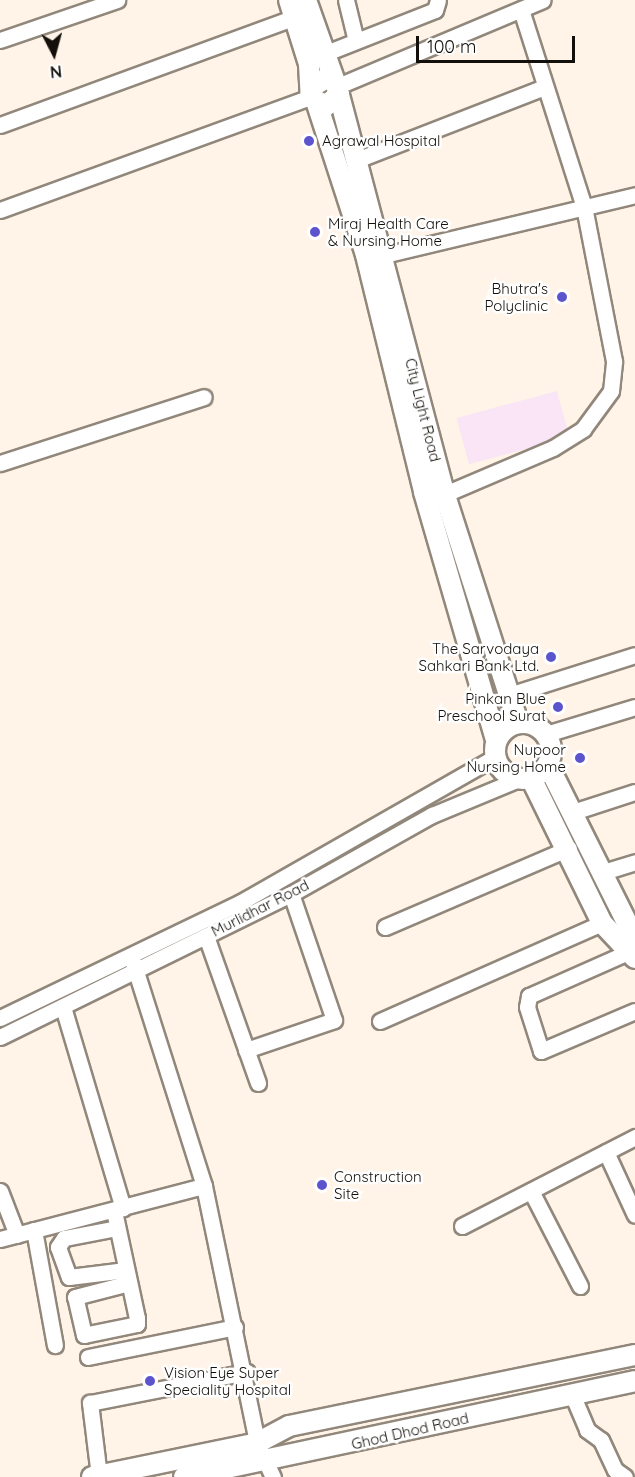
<!DOCTYPE html>
<style>
body{margin:0}
#map{position:relative;width:635px;height:1477px;overflow:hidden;background:#fff4e7;font-family:Quicksand,sans-serif}
div>[style]{position:absolute}
.commercial>*{inset:0;background:#f9e5f5;transform-origin:0 0}
.roads{filter:drop-shadow(2px 0 #91877b) drop-shadow(-2px 0 #91877b) drop-shadow(0 2px #91877b) drop-shadow(0 -2px #91877b)}
.minor>*{height:15px;margin:-7.5px;padding:0 7.5px;transform-origin:7.5px;border-radius:7.5px;background:#fff}
.major>*{height:20px;margin:-10px;padding:0 10px;transform-origin:10px;border-radius:10px;background:#fff}
.major>.ring{margin:-10px;padding:0;box-sizing:content-box;background:none;border:20px solid #fff;border-radius:50%}
.dots>*{width:16px;height:16px;translate:-50% -50%;box-sizing:border-box;border:3px solid #fff;border-radius:50%}
span{translate:-50% -50%;white-space:nowrap;text-align:center;line-height:1.15;-webkit-text-stroke:5px #fff;paint-order:stroke}
.poi-label{font-size:15px;color:#13100b}
.left{translate:0 -50%;text-align:left}
.right{translate:-100% -50%;text-align:right}
.street-label{font-size:15px;color:#13100b}
.north{position:absolute;left:24px;top:24px;width:60px;height:60px;-webkit-text-stroke:4px #fff;paint-order:stroke;rotate:174deg;font-size:16px;font-weight:700;line-height:24px;text-align:center;color:#13100b}
.north::after{content:'';display:block;margin:auto;width:21px;height:27px;background:#13100b;clip-path:polygon(50% 0,100% 100%,50% 72%,0 100%)}
.scale{position:absolute;left:416px;top:36px;width:159px;height:27px;box-sizing:border-box;border:3px solid #13100b;border-top:0;padding-left:8px;font-size:18px;line-height:21px;white-space:nowrap;color:#13100b;-webkit-text-stroke:4px #fff;paint-order:stroke}
</style>
<div id="map">
<div class="commercial">
<div style="left:557px;top:391px;width:48px;height:104px;rotate:75deg"></div>
</div>
<div class="roads">
<div class="minor">
<div style="left:346px;top:0;width:42px;rotate:76.3deg"></div>
<div style="left:0;top:40px;width:124px;rotate:-18.9deg"></div>
<div style="left:326px;top:53px;width:117px;rotate:-21.5deg"></div>
<div style="left:435px;top:10px;width:10px;rotate:-73deg"></div>
<div style="left:338px;top:86px;width:222px;rotate:-22.8deg"></div>
<div style="left:0;top:125px;width:314px;rotate:-20.1deg"></div>
<div style="left:354px;top:161px;width:205px;rotate:-21.2deg"></div>
<div style="left:0;top:210px;width:331px;rotate:-20deg"></div>
<div style="left:384px;top:255px;width:258px;rotate:-13.4deg"></div>
<div style="left:0;top:463px;width:214px;rotate:-17.9deg"></div>
<div style="left:445px;top:494px;width:117px;rotate:-23.1deg"></div>
<div style="left:553px;top:448px;width:36px;rotate:-32deg"></div>
<div style="left:583px;top:429px;width:47px;rotate:-53.6deg"></div>
<div style="left:611px;top:391px;width:30px;rotate:-84deg"></div>
<div style="left:614px;top:361px;width:157px;rotate:-101deg"></div>
<div style="left:584px;top:207px;width:204px;rotate:-107.7deg"></div>
<div style="left:506px;top:696px;width:135px;rotate:-17.6deg"></div>
<div style="left:546px;top:734px;width:93px;rotate:-16.9deg"></div>
<div style="left:576px;top:811px;width:62px;rotate:-17.9deg"></div>
<div style="left:600px;top:873px;width:37px;rotate:-17deg"></div>
<div style="left:385px;top:927px;width:200px;rotate:-23.2deg"></div>
<div style="left:206px;top:936px;width:156px;rotate:70.5deg"></div>
<div style="left:635px;top:949px;width:116px;rotate:156.1deg"></div>
<div style="left:529px;top:996px;width:11px;rotate:100deg"></div>
<div style="left:527px;top:1007px;width:46px;rotate:72.3deg"></div>
<div style="left:541px;top:1051px;width:102px;rotate:-23.1deg"></div>
<div style="left:133px;top:962px;width:235px;rotate:72.4deg"></div>
<div style="left:204px;top:1186px;width:262px;rotate:78.3deg"></div>
<div style="left:257px;top:1443px;width:38px;rotate:65deg"></div>
<div style="left:63px;top:1007px;width:210px;rotate:73.4deg"></div>
<div style="left:0;top:1018px;width:267px;rotate:-25.7deg"></div>
<div style="left:241px;top:902px;width:292px;rotate:-29.7deg"></div>
<div style="left:380px;top:1021px;width:243px;rotate:-23.8deg"></div>
<div style="left:0;top:1037px;width:324px;rotate:-26.2deg"></div>
<div style="left:291px;top:894px;width:162px;rotate:-29.3deg"></div>
<div style="left:432px;top:815px;width:94px;rotate:-22.5deg"></div>
<div style="left:246px;top:1050px;width:93px;rotate:-18.8deg"></div>
<div style="left:334px;top:1020px;width:133px;rotate:-108.8deg"></div>
<div style="left:606px;top:1152px;width:69px;rotate:65.3deg"></div>
<div style="left:0;top:1191px;width:47px;rotate:68.9deg"></div>
<div style="left:531px;top:1191px;width:107px;rotate:62.7deg"></div>
<div style="left:114px;top:1211px;width:109px;rotate:77.9deg"></div>
<div style="left:137px;top:1318px;width:6px;rotate:90deg"></div>
<div style="left:137px;top:1324px;width:54px;rotate:168.3deg"></div>
<div style="left:84px;top:1335px;width:39px;rotate:-103deg"></div>
<div style="left:75px;top:1297px;width:56px;rotate:-14.5deg"></div>
<div style="left:462px;top:1226px;width:195px;rotate:-27.2deg"></div>
<div style="left:117px;top:1228px;width:54px;rotate:169.3deg"></div>
<div style="left:64px;top:1238px;width:11px;rotate:124deg"></div>
<div style="left:58px;top:1247px;width:32px;rotate:70deg"></div>
<div style="left:69px;top:1277px;width:57px;rotate:-7deg"></div>
<div style="left:34px;top:1230px;width:117px;rotate:79.7deg"></div>
<div style="left:0;top:1239px;width:211px;rotate:-14.6deg"></div>
<div style="left:88px;top:1357px;width:150px;rotate:-11.5deg"></div>
<div style="left:572px;top:1394px;width:39px;rotate:67deg"></div>
<div style="left:587px;top:1430px;width:17px;rotate:36deg"></div>
<div style="left:601px;top:1440px;width:33px;rotate:65deg"></div>
<div style="left:615px;top:1470px;width:12px;rotate:35deg"></div>
<div style="left:99px;top:1476px;width:74px;rotate:-97deg"></div>
<div style="left:90px;top:1403px;width:160px;rotate:-11.2deg"></div>
</div>
<div class="major">
<div style="left:289px;top:0;width:67px;rotate:72.6deg"></div>
<div style="left:309px;top:64px;width:33px;rotate:87deg"></div>
<div style="left:311px;top:97px;width:17px;rotate:33deg"></div>
<div style="left:325px;top:106px;width:18px;rotate:-38deg"></div>
<div style="left:339px;top:95px;width:14px;rotate:-107deg"></div>
<div style="left:335px;top:82px;width:9px;rotate:-153deg"></div>
<div style="left:327px;top:78px;width:18px;rotate:151deg"></div>
<div style="left:306px;top:0;width:87px;rotate:70.5deg"></div>
<div style="left:339px;top:95px;width:404px;rotate:75.2deg"></div>
<div style="left:442px;top:486px;width:249px;rotate:72.2deg"></div>
<div style="left:317px;top:104px;width:159px;rotate:72deg"></div>
<div style="left:366px;top:255px;width:244px;rotate:76.2deg"></div>
<div style="left:424px;top:492px;width:258px;rotate:73.8deg"></div>
<div class="ring" style="left:495px;top:723px;width:36px;height:36px"></div>
<div style="left:548px;top:765px;width:195px;rotate:63.4deg"></div>
<div style="left:531px;top:778px;width:161px;rotate:63.9deg"></div>
<div style="left:602px;top:923px;width:48px;rotate:46.7deg"></div>
<div style="left:92px;top:1477px;width:168px;rotate:-11.6deg"></div>
<div style="left:257px;top:1443px;width:36px;rotate:-28deg"></div>
<div style="left:289px;top:1426px;width:353px;rotate:-11.6deg"></div>
<div style="left:184px;top:1477px;width:461px;rotate:-12deg"></div>
</div>
</div>
<div class="dots">
<div style="left:309px;top:141px;background:#5c54cc"></div>
<div style="left:315px;top:232px;background:#5c54cc"></div>
<div style="left:562px;top:297px;background:#5c54cc"></div>
<div style="left:551px;top:657px;background:#5c54cc"></div>
<div style="left:558px;top:707px;background:#5c54cc"></div>
<div style="left:580px;top:758px;background:#5c54cc"></div>
<div style="left:322px;top:1185px;background:#5c54cc"></div>
<div style="left:150px;top:1381px;background:#5c54cc"></div>
</div>
<div class="poi-label">
<span class="left" style="left:322px;top:141px">Agrawal Hospital</span>
<span class="left" style="left:328px;top:232px">Miraj Health Care<br>&amp; Nursing Home</span>
<span class="right" style="left:548px;top:297px">Bhutra's<br>Polyclinic</span>
<span class="right" style="left:539px;top:657px">The Sarvodaya<br>Sahkari Bank Ltd.</span>
<span class="right" style="left:546px;top:707px">Pinkan Blue<br>Preschool Surat</span>
<span class="right" style="left:566px;top:758px">Nupoor<br>Nursing Home</span>
<span class="left" style="left:334px;top:1185px">Construction<br>Site</span>
<span class="left" style="left:164px;top:1381px">Vision Eye Super<br>Speciality Hospital</span>
</div>
<div class="street-label">
<span style="left:423px;top:410px;rotate:76deg">City Light Road</span>
<span style="left:260px;top:908px;rotate:-27deg">Murlidhar Road</span>
<span style="left:410px;top:1431px;rotate:-13deg">Ghod Dhod Road</span>
</div>
<div class="north">N</div>
<div class="scale">100 m</div>
</div>
